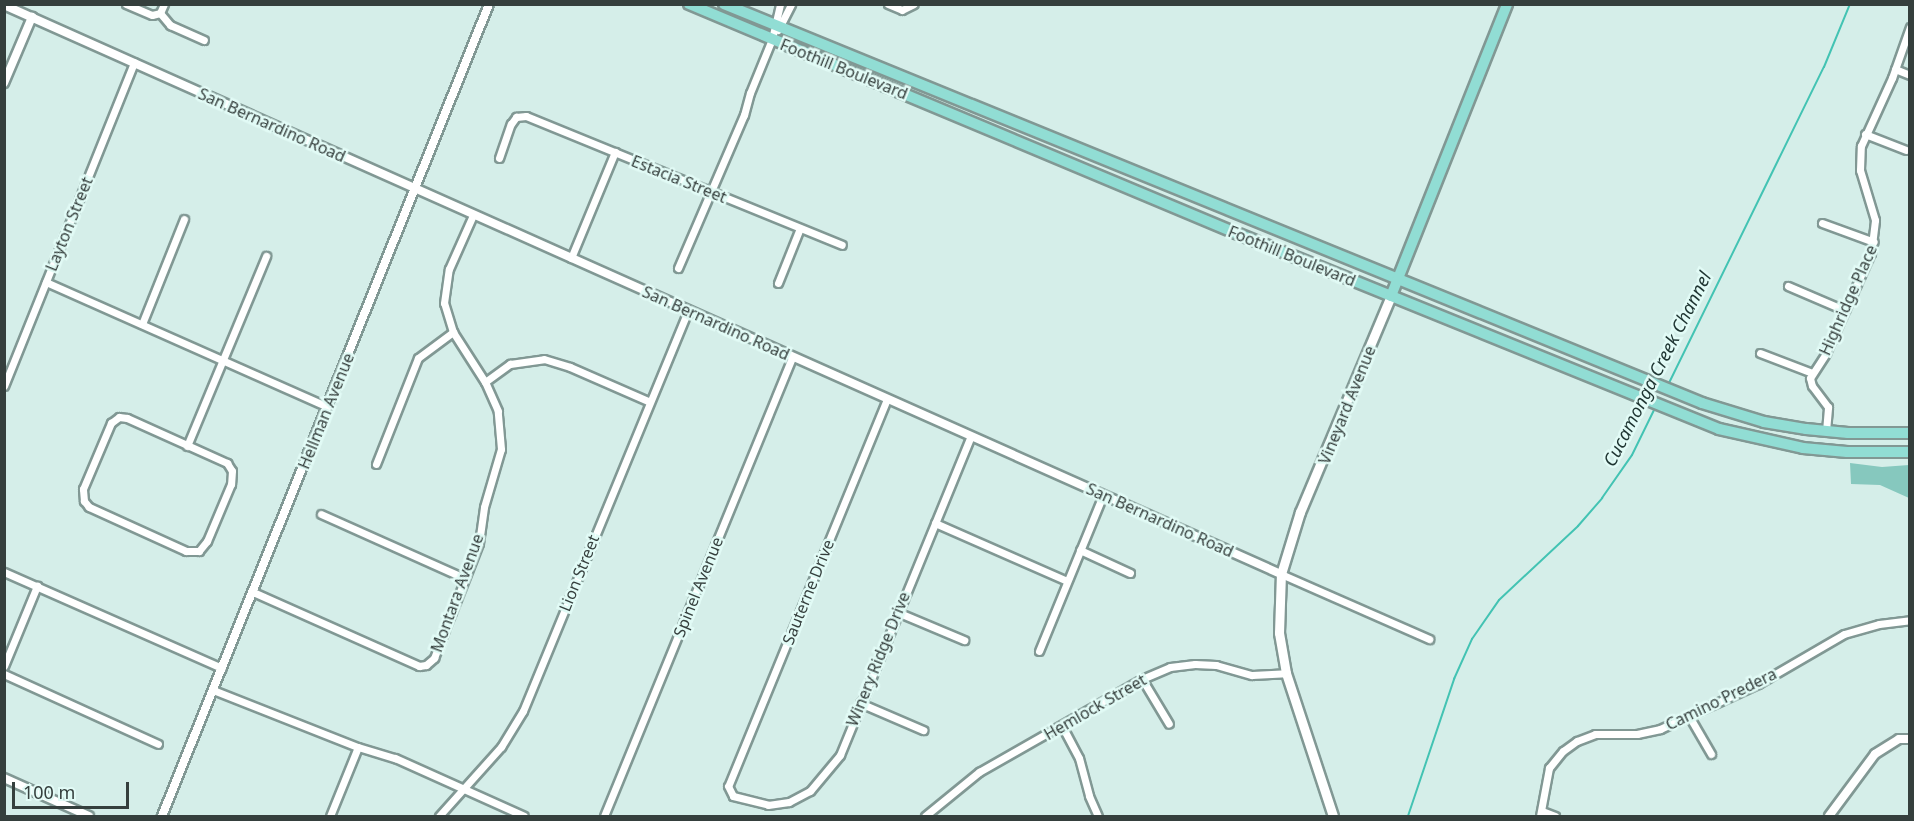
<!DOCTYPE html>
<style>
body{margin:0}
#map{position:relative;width:1914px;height:821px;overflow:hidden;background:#d5eee9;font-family:"Noto Sans",sans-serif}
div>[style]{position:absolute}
.green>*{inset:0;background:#86c8be}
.stream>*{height:2px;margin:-1px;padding:0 1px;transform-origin:1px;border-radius:1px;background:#43c3b3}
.roads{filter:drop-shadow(2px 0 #819894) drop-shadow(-2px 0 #819894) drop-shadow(0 2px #819894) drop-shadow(0 -2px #819894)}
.minor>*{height:7px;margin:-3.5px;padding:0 3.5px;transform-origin:3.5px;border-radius:3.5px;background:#fff}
.tertiary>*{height:8px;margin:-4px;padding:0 4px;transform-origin:4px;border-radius:4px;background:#fff}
.secondary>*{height:9px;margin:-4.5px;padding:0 4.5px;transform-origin:4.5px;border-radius:4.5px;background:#fff}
.primary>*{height:10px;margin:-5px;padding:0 5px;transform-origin:5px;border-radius:5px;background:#91ddd4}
span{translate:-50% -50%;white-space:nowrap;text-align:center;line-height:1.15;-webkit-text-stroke:5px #e2fbf6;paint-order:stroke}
.street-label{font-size:16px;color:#353f3d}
.water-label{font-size:18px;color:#1e3431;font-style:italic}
.frame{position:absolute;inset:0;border:6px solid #353f3d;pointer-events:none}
.scale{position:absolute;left:12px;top:782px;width:117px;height:27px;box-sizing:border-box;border:3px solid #353f3d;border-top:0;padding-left:8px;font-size:18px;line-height:21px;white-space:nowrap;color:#353f3d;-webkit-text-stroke:4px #e2fbf6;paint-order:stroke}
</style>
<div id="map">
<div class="green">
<div style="clip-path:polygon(1850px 463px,1882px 467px,1909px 465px,1909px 498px,1880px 485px,1851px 484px)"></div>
</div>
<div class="stream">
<div style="left:1668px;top:385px;width:354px;rotate:-63.9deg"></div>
<div style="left:1824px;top:67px;width:68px;rotate:-67.6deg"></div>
<div style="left:1408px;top:816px;width:145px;rotate:-71.4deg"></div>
<div style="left:1454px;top:679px;width:44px;rotate:-65.8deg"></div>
<div style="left:1472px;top:639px;width:47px;rotate:-55.3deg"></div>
<div style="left:1499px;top:600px;width:108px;rotate:-43.1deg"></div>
<div style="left:1578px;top:526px;width:37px;rotate:-49deg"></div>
<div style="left:1602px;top:498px;width:52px;rotate:-55.1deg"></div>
<div style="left:1632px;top:455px;width:52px;rotate:-63.9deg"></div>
</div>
<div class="roads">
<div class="minor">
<div style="left:126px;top:4px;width:28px;rotate:23deg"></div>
<div style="left:152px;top:15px;width:8px;rotate:-14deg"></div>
<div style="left:888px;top:4px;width:15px;rotate:23deg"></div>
<div style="left:902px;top:10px;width:13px;rotate:-27deg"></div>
<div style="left:160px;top:13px;width:16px;rotate:50deg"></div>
<div style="left:170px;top:25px;width:37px;rotate:24deg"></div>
<div style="left:160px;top:13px;width:10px;rotate:-66deg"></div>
<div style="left:778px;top:30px;width:29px;rotate:-63deg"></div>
<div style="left:1895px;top:69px;width:16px;rotate:22deg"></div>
<div style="left:1865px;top:134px;width:44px;rotate:21.3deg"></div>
<div style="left:499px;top:158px;width:36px;rotate:-71deg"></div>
<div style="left:511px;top:124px;width:9px;rotate:-54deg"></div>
<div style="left:516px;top:117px;width:10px;rotate:-6deg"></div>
<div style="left:526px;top:116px;width:341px;rotate:22.2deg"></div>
<div style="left:1822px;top:223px;width:55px;rotate:20.1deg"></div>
<div style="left:571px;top:258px;width:115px;rotate:-67.5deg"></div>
<div style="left:678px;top:268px;width:167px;rotate:-66.7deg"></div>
<div style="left:744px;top:115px;width:23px;rotate:-75deg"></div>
<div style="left:750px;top:93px;width:58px;rotate:-67.8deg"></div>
<div style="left:772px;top:39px;width:36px;rotate:-77deg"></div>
<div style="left:46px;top:282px;width:308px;rotate:23.9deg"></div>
<div style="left:778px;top:283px;width:59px;rotate:-68.2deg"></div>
<div style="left:1788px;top:286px;width:61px;rotate:23.2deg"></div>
<div style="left:142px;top:324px;width:113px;rotate:-68.2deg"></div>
<div style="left:1760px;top:353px;width:56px;rotate:21deg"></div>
<div style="left:485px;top:382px;width:31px;rotate:-36deg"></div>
<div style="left:510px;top:364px;width:34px;rotate:-8deg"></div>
<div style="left:544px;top:359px;width:27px;rotate:17deg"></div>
<div style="left:570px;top:367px;width:85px;rotate:23.6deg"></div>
<div style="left:4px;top:386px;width:349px;rotate:-68.1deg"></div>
<div style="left:887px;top:399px;width:418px;rotate:112.3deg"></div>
<div style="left:728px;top:786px;width:11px;rotate:63deg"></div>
<div style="left:733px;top:796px;width:36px;rotate:14deg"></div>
<div style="left:768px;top:805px;width:21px;rotate:-8deg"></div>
<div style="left:789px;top:802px;width:24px;rotate:-28deg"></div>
<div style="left:810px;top:791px;width:47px;rotate:-50.2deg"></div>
<div style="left:840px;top:755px;width:345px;rotate:-67.7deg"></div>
<div style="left:119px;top:417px;width:8px;rotate:7deg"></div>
<div style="left:127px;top:418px;width:110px;rotate:24.2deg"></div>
<div style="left:227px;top:463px;width:9px;rotate:58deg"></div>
<div style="left:232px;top:471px;width:13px;rotate:94deg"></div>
<div style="left:231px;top:484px;width:62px;rotate:112.8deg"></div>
<div style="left:207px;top:541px;width:13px;rotate:129deg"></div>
<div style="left:199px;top:551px;width:13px;rotate:180deg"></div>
<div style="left:186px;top:551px;width:107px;rotate:-155.6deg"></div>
<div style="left:89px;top:507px;width:8px;rotate:-130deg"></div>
<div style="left:84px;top:501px;width:12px;rotate:-95deg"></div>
<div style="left:83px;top:489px;width:72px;rotate:-67deg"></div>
<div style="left:111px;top:423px;width:10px;rotate:-37deg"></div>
<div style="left:1826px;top:431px;width:24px;rotate:-85deg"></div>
<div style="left:1828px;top:407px;width:26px;rotate:-127deg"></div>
<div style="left:1812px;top:386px;width:8px;rotate:-104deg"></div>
<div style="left:1810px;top:378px;width:30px;rotate:-57deg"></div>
<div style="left:1826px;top:353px;width:110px;rotate:-65.8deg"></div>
<div style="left:1871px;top:253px;width:33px;rotate:-83deg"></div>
<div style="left:1875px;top:220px;width:52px;rotate:-106.7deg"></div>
<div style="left:1860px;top:170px;width:24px;rotate:-88deg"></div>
<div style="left:1861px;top:146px;width:75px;rotate:-65.5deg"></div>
<div style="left:1892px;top:78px;width:54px;rotate:-70.6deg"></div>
<div style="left:187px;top:446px;width:206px;rotate:-67.4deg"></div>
<div style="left:376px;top:464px;width:114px;rotate:-68.4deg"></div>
<div style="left:418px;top:358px;width:44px;rotate:-36.6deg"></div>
<div style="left:321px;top:514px;width:157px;rotate:24.1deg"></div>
<div style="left:935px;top:523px;width:144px;rotate:23.7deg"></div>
<div style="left:1080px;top:550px;width:55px;rotate:24.7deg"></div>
<div style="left:4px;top:572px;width:238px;rotate:23.8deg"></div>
<div style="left:1281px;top:574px;width:162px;rotate:23.7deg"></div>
<div style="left:253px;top:592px;width:182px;rotate:24deg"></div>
<div style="left:419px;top:666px;width:7px;rotate:-8deg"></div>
<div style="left:426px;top:665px;width:11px;rotate:-41deg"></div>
<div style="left:434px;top:658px;width:123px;rotate:-68.6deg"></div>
<div style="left:479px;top:543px;width:36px;rotate:-82deg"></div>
<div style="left:484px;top:507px;width:60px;rotate:-73.7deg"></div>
<div style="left:501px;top:449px;width:38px;rotate:-95deg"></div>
<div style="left:498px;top:411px;width:32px;rotate:-114deg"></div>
<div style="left:485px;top:382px;width:59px;rotate:-122.6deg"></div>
<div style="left:453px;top:332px;width:30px;rotate:-107deg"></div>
<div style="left:444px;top:303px;width:34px;rotate:-82deg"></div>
<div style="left:449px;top:269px;width:59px;rotate:-66deg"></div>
<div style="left:897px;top:612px;width:73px;rotate:22.7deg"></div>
<div style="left:1039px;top:651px;width:169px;rotate:-67.7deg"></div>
<div style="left:4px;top:666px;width:87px;rotate:-67.6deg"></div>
<div style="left:4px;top:674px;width:169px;rotate:24.4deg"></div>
<div style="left:1142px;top:679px;width:52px;rotate:59deg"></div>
<div style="left:213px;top:690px;width:156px;rotate:21.5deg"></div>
<div style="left:358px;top:747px;width:39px;rotate:17deg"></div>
<div style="left:395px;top:758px;width:141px;rotate:24.2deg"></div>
<div style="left:860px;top:703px;width:69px;rotate:23.2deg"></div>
<div style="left:1689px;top:716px;width:44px;rotate:59.9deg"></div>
<div style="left:1062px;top:726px;width:36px;rotate:62deg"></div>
<div style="left:1079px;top:758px;width:39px;rotate:75deg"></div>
<div style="left:1089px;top:796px;width:22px;rotate:66deg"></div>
<div style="left:1542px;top:811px;width:14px;rotate:21deg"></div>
<div style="left:330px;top:816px;width:74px;rotate:-67.9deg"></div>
<div style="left:439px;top:816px;width:93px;rotate:-48.1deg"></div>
<div style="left:501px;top:747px;width:42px;rotate:-58.6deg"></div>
<div style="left:523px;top:711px;width:434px;rotate:-67.6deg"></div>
<div style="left:604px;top:816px;width:496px;rotate:-67.7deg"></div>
<div style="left:925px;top:816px;width:70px;rotate:-39.2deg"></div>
<div style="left:979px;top:772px;width:188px;rotate:-29.7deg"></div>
<div style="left:1142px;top:679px;width:30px;rotate:-23deg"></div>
<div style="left:1170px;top:667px;width:25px;rotate:-7deg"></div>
<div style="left:1195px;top:664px;width:21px;rotate:3deg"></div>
<div style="left:1216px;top:665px;width:37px;rotate:16deg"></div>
<div style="left:1252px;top:675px;width:34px;rotate:-3deg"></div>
<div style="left:1540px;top:816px;width:49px;rotate:-79.4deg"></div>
<div style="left:1549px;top:768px;width:22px;rotate:-51deg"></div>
<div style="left:1563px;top:751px;width:17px;rotate:-36deg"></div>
<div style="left:1577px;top:741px;width:19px;rotate:-21deg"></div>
<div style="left:1595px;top:734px;width:42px"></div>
<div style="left:1637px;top:734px;width:24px;rotate:-12deg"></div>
<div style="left:1660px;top:729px;width:108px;rotate:-24.7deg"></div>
<div style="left:1758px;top:684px;width:99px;rotate:-30.2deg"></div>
<div style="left:1844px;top:634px;width:36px;rotate:-16deg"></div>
<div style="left:1879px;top:624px;width:31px;rotate:-7deg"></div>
</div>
<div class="tertiary">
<div style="left:4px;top:5px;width:1398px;rotate:24.02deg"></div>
<div style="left:4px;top:83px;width:72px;rotate:-67deg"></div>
<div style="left:4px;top:778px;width:93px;rotate:24.1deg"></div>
<div style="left:162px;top:816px;width:875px;rotate:-68.06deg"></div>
<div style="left:1829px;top:816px;width:77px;rotate:-53.4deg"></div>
<div style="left:1875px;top:754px;width:28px;rotate:-32deg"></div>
<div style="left:1899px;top:739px;width:11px"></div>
</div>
<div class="secondary">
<div style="left:1333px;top:816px;width:151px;rotate:-108.2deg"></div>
<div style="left:1286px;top:673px;width:41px;rotate:-99.9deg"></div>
<div style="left:1279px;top:633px;width:59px;rotate:-88.1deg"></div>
<div style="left:1281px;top:574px;width:65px;rotate:-73deg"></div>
<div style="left:1300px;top:512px;width:234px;rotate:-67.2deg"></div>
</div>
<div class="primary">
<div style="left:689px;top:4px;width:593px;rotate:22.72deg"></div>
<div style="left:1236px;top:233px;width:521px;rotate:22.09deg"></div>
<div style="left:1719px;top:429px;width:86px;rotate:12.7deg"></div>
<div style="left:1803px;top:448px;width:44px;rotate:5.2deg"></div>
<div style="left:1847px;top:452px;width:63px"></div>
<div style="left:724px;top:4px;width:1056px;rotate:22.19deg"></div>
<div style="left:1702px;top:403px;width:65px;rotate:17deg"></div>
<div style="left:1764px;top:422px;width:43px;rotate:9.5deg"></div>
<div style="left:1806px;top:429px;width:42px;rotate:5.4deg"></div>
<div style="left:1848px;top:433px;width:62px"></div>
<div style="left:1391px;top:296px;width:314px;rotate:-68.3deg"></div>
</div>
</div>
<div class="street-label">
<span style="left:844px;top:69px;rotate:22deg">Foothill Boulevard</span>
<span style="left:272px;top:125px;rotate:24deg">San Bernardino Road</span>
<span style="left:679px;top:179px;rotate:22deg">Estacia Street</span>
<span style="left:69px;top:224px;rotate:-68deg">Layton Street</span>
<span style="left:1292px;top:256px;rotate:22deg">Foothill Boulevard</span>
<span style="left:1848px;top:300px;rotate:-66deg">Highridge Place</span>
<span style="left:716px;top:323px;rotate:24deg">San Bernardino Road</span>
<span style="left:1347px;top:405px;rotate:-68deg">Vineyard Avenue</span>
<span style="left:326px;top:411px;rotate:-68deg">Hellman Avenue</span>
<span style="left:1160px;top:520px;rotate:24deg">San Bernardino Road</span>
<span style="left:579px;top:573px;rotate:-68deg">Lion Street</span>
<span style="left:698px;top:587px;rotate:-68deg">Spinel Avenue</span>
<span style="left:808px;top:592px;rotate:-68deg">Sauterne Drive</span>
<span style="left:457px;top:593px;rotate:-70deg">Montara Avenue</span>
<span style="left:878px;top:659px;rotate:-68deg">Winery Ridge Drive</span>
<span style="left:1721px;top:699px;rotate:-26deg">Camino Predera</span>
<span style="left:1095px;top:707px;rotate:-30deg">Hemlock Street</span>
</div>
<div class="water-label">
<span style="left:1657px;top:369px;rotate:-63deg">Cucamonga Creek Channel</span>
</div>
<div class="frame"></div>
<div class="scale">100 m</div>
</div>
